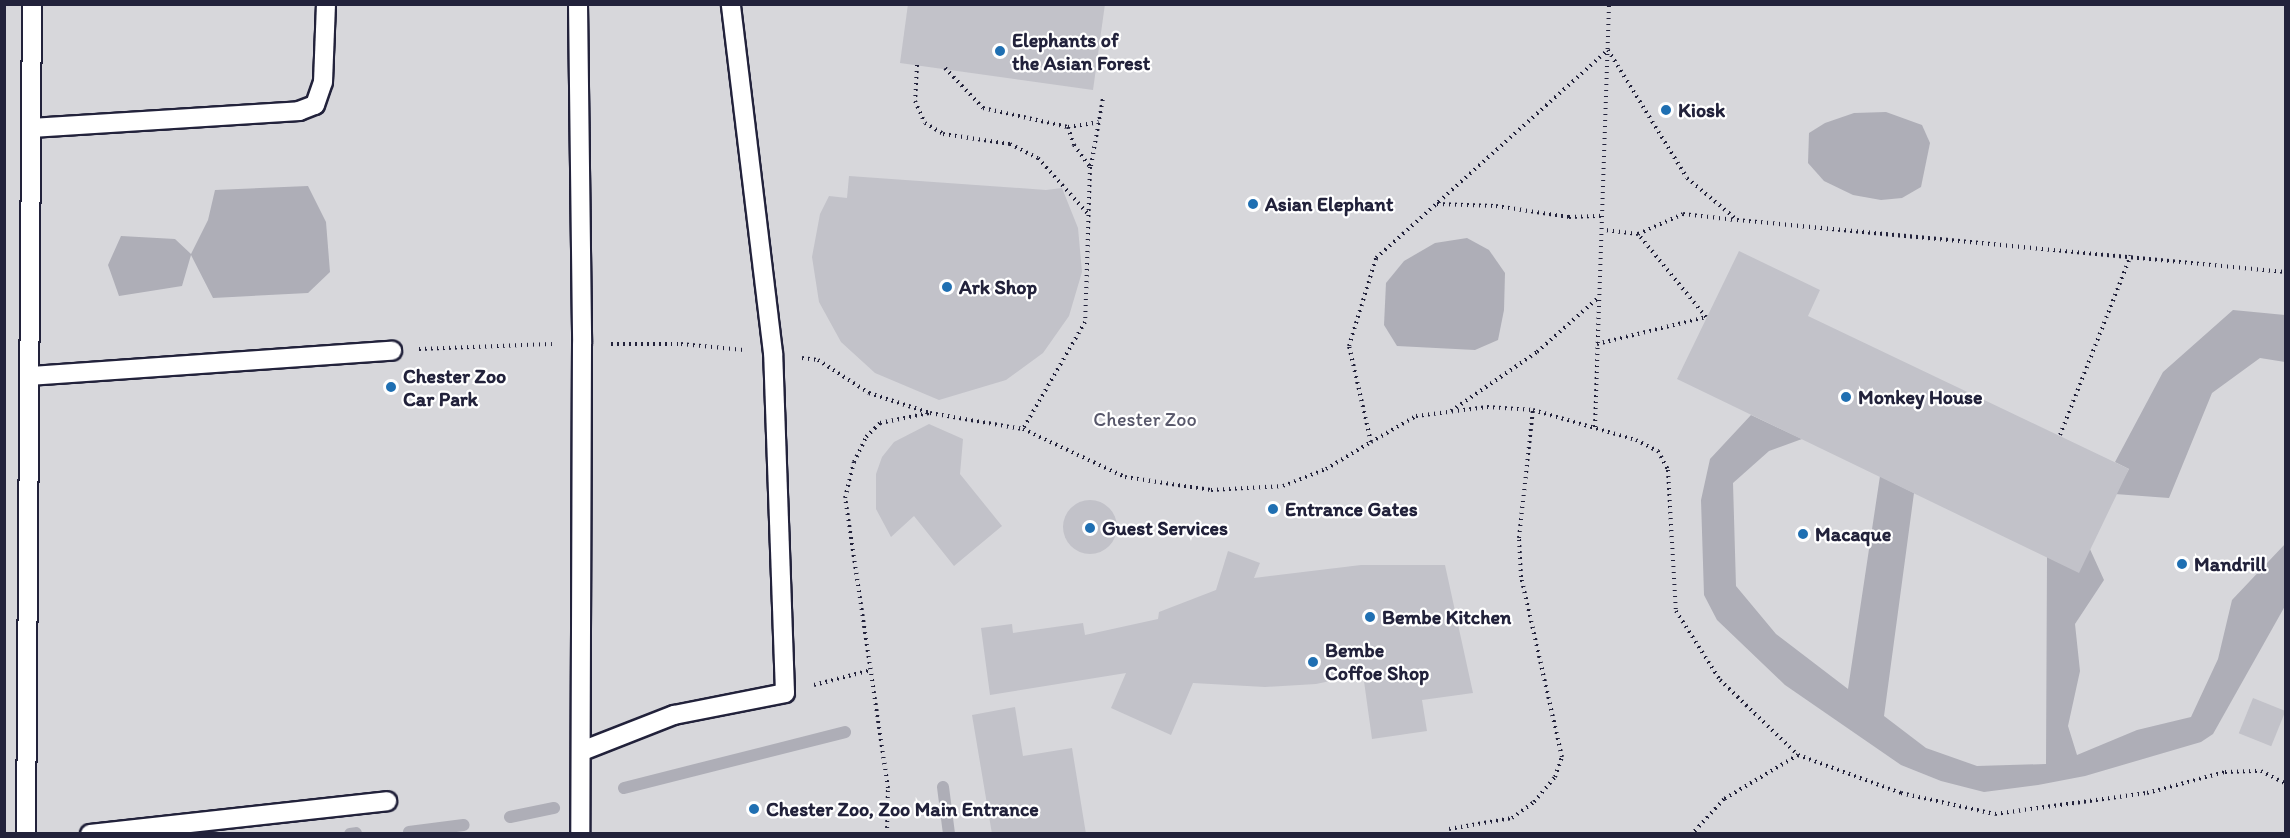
<!DOCTYPE html>
<style>
body{margin:0}
#map{position:relative;width:2290px;height:838px;overflow:hidden;background:#f6f6f7;font-family:Itim,sans-serif}
div>[style]{position:absolute}
.green>*{inset:0;background:#d7d7db;transform-origin:0 0}
.water>*{inset:0;background:#aeaeb7}
.stream>*{height:12px;margin:-6px;padding:0 6px;transform-origin:6px;border-radius:6px;background:#aeaeb7}
.building>*{inset:0;background:#c2c2c9;transform-origin:0 0}
.round{border-radius:50%}
.path>*{height:4px;margin-top:-2px;transform-origin:0;background:repeating-linear-gradient(90deg,#22223b 0 1.5px,transparent 0 6px)}
.roads{filter:drop-shadow(2px 0 #22223b) drop-shadow(-2px 0 #22223b) drop-shadow(0 2px #22223b) drop-shadow(0 -2px #22223b)}
.lane>*{height:18px;margin:-9px;padding:0 9px;transform-origin:9px;border-radius:9px;background:#fff}
.dots>*{width:16px;height:16px;translate:-50% -50%;box-sizing:border-box;border:3px solid #fff;border-radius:50%}
span{translate:-50% -50%;white-space:nowrap;text-align:center;line-height:1.15;-webkit-text-stroke:4.5px #fff;paint-order:stroke}
.poi-label{font-size:20px;color:#22223b;font-weight:700}
.left{translate:0 -50%;text-align:left}
.park-label{font-size:20px;color:#58586b}
.frame{position:absolute;inset:0;border:6px solid #22223b;pointer-events:none}
</style>
<div id="map">
<div class="green">
<div style="left:4px;top:5px;width:2281px;height:828px"></div>
</div>
<div class="water">
<div style="clip-path:polygon(1886px 112px,1922px 125px,1930px 143px,1921px 187px,1902px 198px,1881px 200px,1853px 195px,1824px 181px,1808px 163px,1809px 133px,1825px 123px,1854px 113px)"></div>
<div style="clip-path:polygon(308px 186px,326px 222px,330px 272px,308px 293px,213px 298px,191px 255px,182px 286px,119px 296px,108px 265px,121px 236px,175px 239px,191px 254px,208px 220px,215px 190px)"></div>
<div style="clip-path:polygon(1467px 238px,1489px 250px,1505px 273px,1504px 310px,1498px 340px,1475px 350px,1397px 346px,1384px 325px,1386px 283px,1404px 261px,1435px 243px)"></div>
<div style="clip-path:polygon(2233px 310px,2285px 315px,2285px 362px,2260px 358px,2212px 393px,2169px 498px,2115px 494px,2129px 469px,2115px 462px,2163px 372px)"></div>
<div style="clip-path:polygon(1751px 415px,1802px 439px,1769px 451px,1733px 483px,1736px 586px,1776px 634px,1848px 689px,1880px 476px,1914px 493px,1884px 716px,1926px 748px,1977px 766px,2046px 764px,2047px 557px,2089px 547px,2104px 580px,2075px 624px,2080px 671px,2068px 726px,2077px 755px,2137px 730px,2191px 717px,2218px 659px,2232px 600px,2285px 544px,2285px 606px,2213px 734px,2201px 742px,2085px 776px,2038px 785px,1984px 792px,1941px 781px,1901px 765px,1785px 685px,1717px 620px,1704px 595px,1701px 500px,1710px 459px)"></div>
</div>
<div class="stream">
<div style="left:943px;top:787px;width:47px;rotate:82.7deg"></div>
<div style="left:624px;top:788px;width:228px;rotate:-14.2deg"></div>
<div style="left:510px;top:817px;width:45px;rotate:-11.6deg"></div>
<div style="left:409px;top:832px;width:55px;rotate:-7.3deg"></div>
<div style="left:350px;top:834px;width:6px;rotate:-9deg"></div>
</div>
<div class="building">
<div style="clip-path:polygon(908px 4px,1105px 4px,1093px 90px,900px 63px)"></div>
<div style="clip-path:polygon(849px 176px,1046px 190px,1062px 188px,1078px 228px,1082px 272px,1069px 316px,1043px 353px,1006px 380px,939px 400px,875px 373px,841px 342px,819px 302px,812px 257px,820px 214px,829px 196px,847px 198px)"></div>
<div style="clip-path:polygon(1739px 251px,1820px 290px,1808px 316px,2129px 469px,2079px 573px,1677px 379px)"></div>
<div style="clip-path:polygon(929px 424px,963px 439px,960px 474px,1002px 526px,954px 566px,914px 516px,891px 537px,876px 509px,876px 474px,882px 457px,894px 442px)"></div>
<div class="round" style="left:1063px;top:500px;width:54px;height:54px"></div>
<div style="clip-path:polygon(1228px 551px,1260px 563px,1254px 578px,1361px 565px,1445px 565px,1473px 693px,1422px 700px,1427px 731px,1372px 739px,1363px 674px,1316px 684px,1265px 687px,1193px 683px,1171px 735px,1111px 708px,1126px 673px,990px 695px,981px 628px,1012px 624px,1013px 633px,1083px 623px,1085px 635px,1158px 619px,1159px 612px,1216px 590px)"></div>
<div style="left:2253px;top:698px;width:35px;height:38px;rotate:22deg"></div>
<div style="clip-path:polygon(1015px 707px,1023px 756px,1072px 748px,1086px 834px,992px 834px,972px 715px)"></div>
</div>
<div class="path">
<div style="left:917px;top:65px;width:36px;rotate:93deg"></div>
<div style="left:915px;top:101px;width:24px;rotate:66deg"></div>
<div style="left:925px;top:123px;width:21px;rotate:31deg"></div>
<div style="left:943px;top:134px;width:68px;rotate:8.5deg"></div>
<div style="left:1010px;top:144px;width:31px;rotate:27deg"></div>
<div style="left:1038px;top:158px;width:75px;rotate:48.2deg"></div>
<div style="left:945px;top:68px;width:55px;rotate:46.5deg"></div>
<div style="left:983px;top:108px;width:87px;rotate:12.6deg"></div>
<div style="left:1068px;top:127px;width:19px;rotate:72deg"></div>
<div style="left:1074px;top:145px;width:27px;rotate:54deg"></div>
<div style="left:1090px;top:167px;width:155px;rotate:91.8deg"></div>
<div style="left:1085px;top:322px;width:124px;rotate:120.1deg"></div>
<div style="left:1068px;top:127px;width:31px;rotate:-9deg"></div>
<div style="left:1091px;top:166px;width:69px;rotate:-80deg"></div>
<div style="left:1437px;top:204px;width:59px;rotate:1.9deg"></div>
<div style="left:1496px;top:206px;width:74px;rotate:8.6deg"></div>
<div style="left:1569px;top:217px;width:34px;rotate:-2deg"></div>
<div style="left:1638px;top:234px;width:49px;rotate:-24deg"></div>
<div style="left:1683px;top:214px;width:53px;rotate:6.5deg"></div>
<div style="left:611px;top:344px;width:70px"></div>
<div style="left:681px;top:344px;width:63px;rotate:5.4deg"></div>
<div style="left:1597px;top:344px;width:112px;rotate:-13.9deg"></div>
<div style="left:1706px;top:317px;width:107px;rotate:-129.3deg"></div>
<div style="left:1638px;top:234px;width:35px;rotate:-173deg"></div>
<div style="left:419px;top:349px;width:133px;rotate:-2.2deg"></div>
<div style="left:802px;top:358px;width:16px;rotate:7deg"></div>
<div style="left:818px;top:360px;width:61px;rotate:32.9deg"></div>
<div style="left:869px;top:393px;width:64px;rotate:18.2deg"></div>
<div style="left:930px;top:413px;width:94px;rotate:9.8deg"></div>
<div style="left:1023px;top:429px;width:113px;rotate:25.2deg"></div>
<div style="left:1125px;top:477px;width:87px;rotate:8.6deg"></div>
<div style="left:1211px;top:490px;width:72px;rotate:-3.2deg"></div>
<div style="left:1283px;top:486px;width:46px;rotate:-21.6deg"></div>
<div style="left:1326px;top:469px;width:52px;rotate:-31deg"></div>
<div style="left:1371px;top:442px;width:98px;rotate:-102.9deg"></div>
<div style="left:1349px;top:346px;width:92px;rotate:-72.9deg"></div>
<div style="left:1376px;top:258px;width:312px;rotate:-41.9deg"></div>
<div style="left:1608px;top:50px;width:150px;rotate:58.3deg"></div>
<div style="left:1687px;top:178px;width:65px;rotate:40deg"></div>
<div style="left:1737px;top:220px;width:551px;rotate:5.41deg"></div>
<div style="left:1451px;top:411px;width:104px;rotate:-34.5deg"></div>
<div style="left:1537px;top:352px;width:83px;rotate:-41.6deg"></div>
<div style="left:1595px;top:427px;width:423px;rotate:-88.1deg"></div>
<div style="left:2060px;top:435px;width:193px;rotate:-68.5deg"></div>
<div style="left:1371px;top:442px;width:52px;rotate:-30deg"></div>
<div style="left:1416px;top:416px;width:72px;rotate:-7.2deg"></div>
<div style="left:1487px;top:407px;width:46px;rotate:3.7deg"></div>
<div style="left:1533px;top:410px;width:107px;rotate:16.2deg"></div>
<div style="left:1636px;top:440px;width:25px;rotate:27deg"></div>
<div style="left:1658px;top:451px;width:21px;rotate:62deg"></div>
<div style="left:1668px;top:470px;width:141px;rotate:86.8deg"></div>
<div style="left:1676px;top:611px;width:82px;rotate:57.5deg"></div>
<div style="left:1720px;top:680px;width:108px;rotate:43.9deg"></div>
<div style="left:1798px;top:755px;width:86px;rotate:149.3deg"></div>
<div style="left:1724px;top:799px;width:47px;rotate:132.4deg"></div>
<div style="left:814px;top:685px;width:59px;rotate:-14.7deg"></div>
<div style="left:1798px;top:755px;width:110px;rotate:20.3deg"></div>
<div style="left:1901px;top:793px;width:96px;rotate:12.6deg"></div>
<div style="left:1995px;top:814px;width:153px;rotate:-7.9deg"></div>
<div style="left:2147px;top:793px;width:81px;rotate:-15.1deg"></div>
<div style="left:2225px;top:772px;width:36px;rotate:-2deg"></div>
<div style="left:2261px;top:771px;width:28px;rotate:27deg"></div>
<div style="left:1449px;top:829px;width:64px;rotate:-9.9deg"></div>
<div style="left:1512px;top:818px;width:27px;rotate:-36deg"></div>
<div style="left:1534px;top:802px;width:33px;rotate:-50deg"></div>
<div style="left:1555px;top:777px;width:21px;rotate:-71deg"></div>
<div style="left:1562px;top:757px;width:185px;rotate:-102.8deg"></div>
<div style="left:1521px;top:577px;width:39px;rotate:-93deg"></div>
<div style="left:1519px;top:538px;width:129px;rotate:-83.8deg"></div>
<div style="left:887px;top:834px;width:46px;rotate:-88.8deg"></div>
<div style="left:888px;top:788px;width:293px;rotate:-98.4deg"></div>
<div style="left:845px;top:498px;width:37px;rotate:-76deg"></div>
<div style="left:854px;top:462px;width:28px;rotate:-64deg"></div>
<div style="left:866px;top:437px;width:20px;rotate:-45deg"></div>
<div style="left:880px;top:423px;width:50px;rotate:-11.5deg"></div>
</div>
<div class="roads">
<div class="lane">
<div style="left:578px;top:4px;width:340px;rotate:89.3deg"></div>
<div style="left:582px;top:344px;width:490px;rotate:90.2deg"></div>
<div style="left:31px;top:128px;width:269px;rotate:-3.6deg"></div>
<div style="left:299px;top:111px;width:17px;rotate:-21deg"></div>
<div style="left:315px;top:105px;width:24px;rotate:-71deg"></div>
<div style="left:323px;top:82px;width:78px;rotate:-87.8deg"></div>
<div style="left:30px;top:376px;width:363px;rotate:-4deg"></div>
<div style="left:582px;top:751px;width:99px;rotate:-21.4deg"></div>
<div style="left:674px;top:715px;width:113px;rotate:-11.2deg"></div>
<div style="left:785px;top:693px;width:340px;rotate:-92deg"></div>
<div style="left:773px;top:353px;width:352px;rotate:-96.9deg"></div>
<div style="left:26px;top:834px;width:830px;rotate:-89.59deg"></div>
<div style="left:90px;top:834px;width:299px;rotate:-6.3deg"></div>
</div>
</div>
<div class="dots">
<div style="left:1000px;top:51px;background:#1f6fb2"></div>
<div style="left:1666px;top:110px;background:#1f6fb2"></div>
<div style="left:1253px;top:204px;background:#1f6fb2"></div>
<div style="left:947px;top:287px;background:#1f6fb2"></div>
<div style="left:391px;top:387px;background:#1f6fb2"></div>
<div style="left:1846px;top:397px;background:#1f6fb2"></div>
<div style="left:1273px;top:509px;background:#1f6fb2"></div>
<div style="left:1090px;top:528px;background:#1f6fb2"></div>
<div style="left:1803px;top:534px;background:#1f6fb2"></div>
<div style="left:2182px;top:564px;background:#1f6fb2"></div>
<div style="left:1370px;top:617px;background:#1f6fb2"></div>
<div style="left:1313px;top:662px;background:#1f6fb2"></div>
<div style="left:754px;top:809px;background:#1f6fb2"></div>
</div>
<div class="poi-label">
<span class="left" style="left:1012px;top:52px">Elephants of<br>the Asian Forest</span>
<span class="left" style="left:1678px;top:110px">Kiosk</span>
<span class="left" style="left:1265px;top:204px">Asian Elephant</span>
<span class="left" style="left:959px;top:287px">Ark Shop</span>
<span class="left" style="left:403px;top:388px">Chester Zoo<br>Car Park</span>
<span class="left" style="left:1858px;top:397px">Monkey House</span>
<span class="left" style="left:1285px;top:509px">Entrance Gates</span>
<span class="left" style="left:1102px;top:528px">Guest Services</span>
<span class="left" style="left:1815px;top:534px">Macaque</span>
<span class="left" style="left:2194px;top:564px">Mandrill</span>
<span class="left" style="left:1382px;top:617px">Bembe Kitchen</span>
<span class="left" style="left:1325px;top:662px">Bembe<br>Coffoe Shop</span>
<span class="left" style="left:766px;top:809px">Chester Zoo, Zoo Main Entrance</span>
</div>
<div class="park-label">
<span style="left:1145px;top:419px">Chester Zoo</span>
</div>
<div class="frame"></div>
</div>
